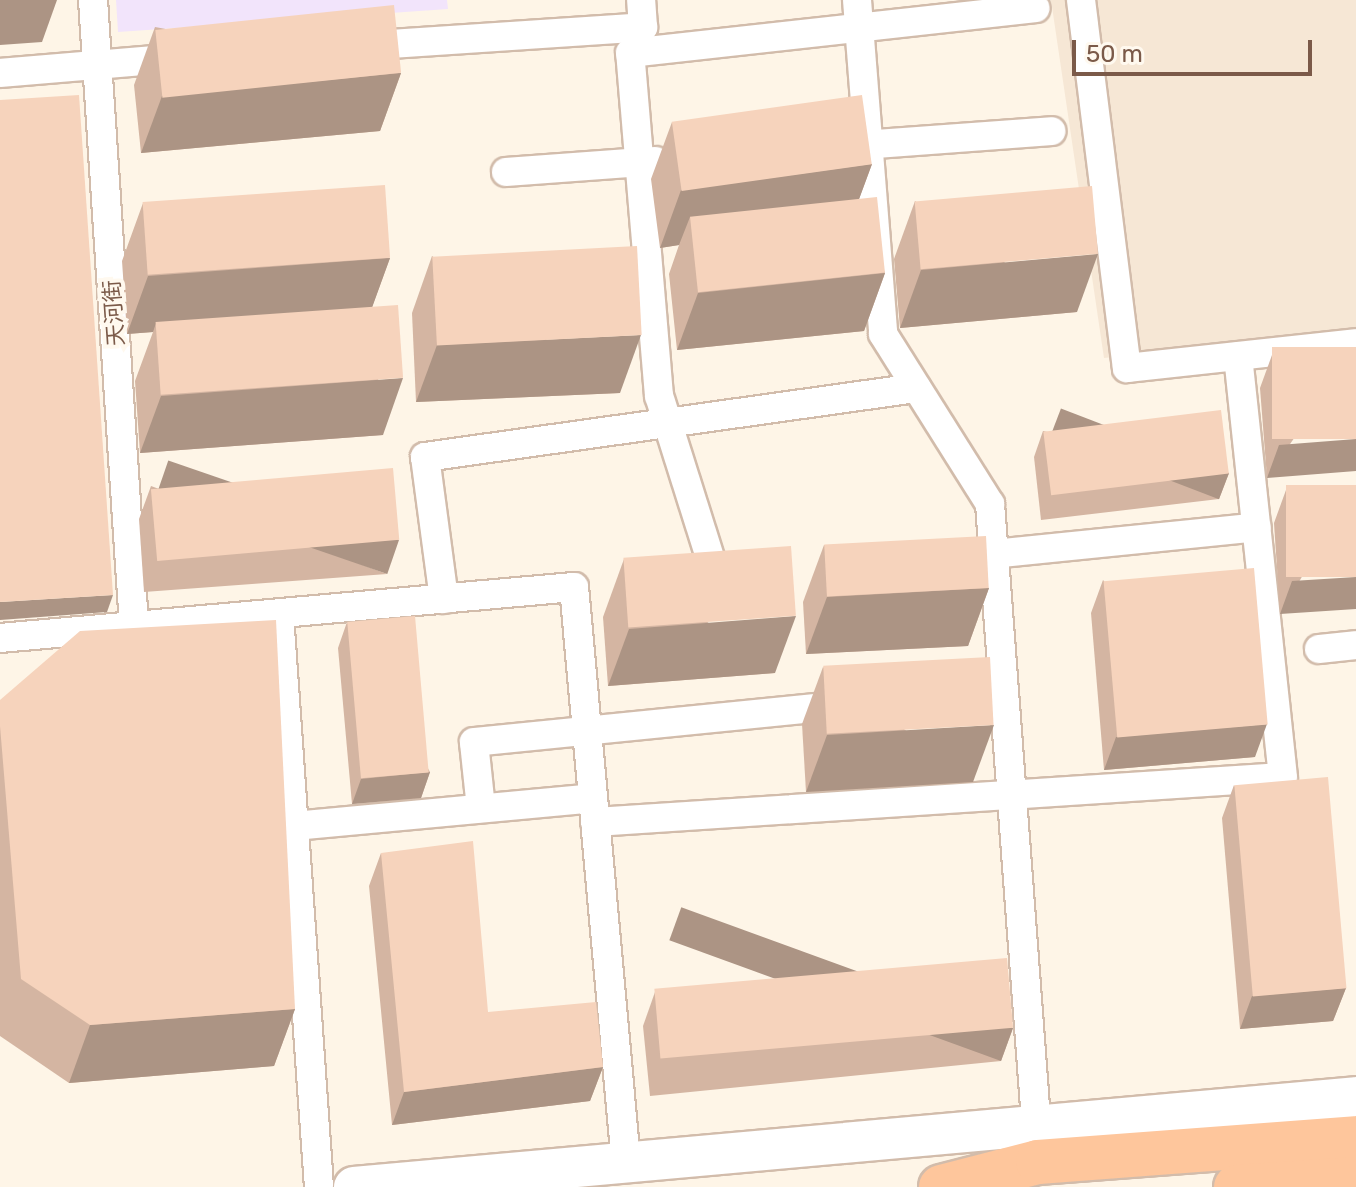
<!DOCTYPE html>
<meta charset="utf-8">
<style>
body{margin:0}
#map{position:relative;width:1356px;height:1187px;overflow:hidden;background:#fef5e7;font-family:Rubik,"Noto Sans SC",sans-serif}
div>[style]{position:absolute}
.residential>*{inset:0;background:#f6e7d5}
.education>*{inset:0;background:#f2e4fb}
.roads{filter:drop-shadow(2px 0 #d2bcab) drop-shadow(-2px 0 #d2bcab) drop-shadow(0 2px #d2bcab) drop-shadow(0 -2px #d2bcab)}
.minor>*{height:28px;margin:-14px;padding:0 14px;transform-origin:14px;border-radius:14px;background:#fff}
.secondary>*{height:40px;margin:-20px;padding:0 20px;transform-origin:20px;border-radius:20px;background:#fff}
.trunk>*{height:44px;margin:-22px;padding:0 22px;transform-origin:22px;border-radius:22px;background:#fec69c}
.wall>*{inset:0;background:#d4b5a2}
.shaded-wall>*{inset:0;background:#ac9484;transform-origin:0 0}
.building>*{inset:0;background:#f6d3bc;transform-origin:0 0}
span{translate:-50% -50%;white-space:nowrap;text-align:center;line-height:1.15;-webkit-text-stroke:8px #fff9ef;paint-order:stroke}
.street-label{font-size:22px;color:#7b5a49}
.scale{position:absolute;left:1072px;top:40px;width:240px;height:36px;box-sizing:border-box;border:4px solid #7b5a49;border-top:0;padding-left:10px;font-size:24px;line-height:28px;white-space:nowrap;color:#7b5a49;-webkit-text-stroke:6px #fff9ef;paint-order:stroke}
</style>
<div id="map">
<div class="residential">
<div style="clip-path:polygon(1051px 0,1356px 0,1356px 332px,1104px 358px)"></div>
</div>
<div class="education">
<div style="clip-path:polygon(116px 0,447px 0,448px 9px,118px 32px)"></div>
</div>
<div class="roads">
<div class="minor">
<div style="left:93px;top:0;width:627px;rotate:86.25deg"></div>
<div style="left:857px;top:0;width:335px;rotate:85.5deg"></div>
<div style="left:883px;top:334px;width:201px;rotate:57.8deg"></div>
<div style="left:990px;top:504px;width:618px;rotate:85.73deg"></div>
<div style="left:1081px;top:0;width:371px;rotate:82.9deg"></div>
<div style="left:1127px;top:368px;width:230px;rotate:-6.2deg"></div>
<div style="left:360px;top:46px;width:284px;rotate:-3.8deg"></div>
<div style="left:643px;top:27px;width:27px;rotate:-94deg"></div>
<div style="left:0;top:73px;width:180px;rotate:-4.8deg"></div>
<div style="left:849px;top:146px;width:203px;rotate:-4.2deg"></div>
<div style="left:506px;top:172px;width:150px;rotate:-4.2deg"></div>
<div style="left:993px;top:554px;width:265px;rotate:-5.8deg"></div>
<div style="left:714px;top:570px;width:182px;rotate:-107.5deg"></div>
<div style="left:659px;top:396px;width:344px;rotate:-94.8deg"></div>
<div style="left:630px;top:53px;width:408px;rotate:-6.3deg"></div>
<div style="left:444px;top:599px;width:143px;rotate:-97.6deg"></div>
<div style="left:425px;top:457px;width:496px;rotate:-8deg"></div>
<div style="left:279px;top:615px;width:573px;rotate:86deg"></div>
<div style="left:0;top:638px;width:576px;rotate:-5.08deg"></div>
<div style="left:574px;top:587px;width:577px;rotate:84.83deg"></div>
<div style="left:1319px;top:649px;width:37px;rotate:-6deg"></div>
<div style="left:481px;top:808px;width:66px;rotate:-96.1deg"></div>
<div style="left:474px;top:742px;width:372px;rotate:-5.7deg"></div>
<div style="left:595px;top:822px;width:689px;rotate:-3.74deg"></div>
<div style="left:1283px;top:777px;width:423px;rotate:-96.1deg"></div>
<div style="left:294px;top:826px;width:300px;rotate:-5.3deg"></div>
</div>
<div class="secondary">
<div style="left:354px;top:1187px;width:1006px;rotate:-5.13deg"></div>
</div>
<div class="trunk">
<div style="left:941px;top:1187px;width:100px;rotate:-14.5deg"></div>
<div style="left:1038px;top:1162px;width:319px;rotate:-4.3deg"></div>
<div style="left:1236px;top:1187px;width:120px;rotate:-3.8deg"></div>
</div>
</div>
<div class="wall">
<div style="clip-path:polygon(155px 27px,401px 73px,380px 131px,141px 153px,134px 85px)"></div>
<div style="clip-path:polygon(672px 122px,872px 164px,859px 199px,885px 273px,864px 331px,677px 350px,669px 274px,679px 245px,660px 248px,651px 179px)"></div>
<div style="clip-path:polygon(915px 201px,1077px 312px,900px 328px,894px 259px)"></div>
<div style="clip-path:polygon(143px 203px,390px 258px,372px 307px,383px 435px,140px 453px,135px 381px,153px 332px,127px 334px,122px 261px)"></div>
<div style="clip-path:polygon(432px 256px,620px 393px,416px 402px,412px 313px)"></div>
<div style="clip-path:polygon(1356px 347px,1267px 478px,1260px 388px,1272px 355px)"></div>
<div style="clip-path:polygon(1043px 431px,1229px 473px,1219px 499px,1041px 520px,1034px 457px)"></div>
<div style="clip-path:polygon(1356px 485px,1280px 614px,1274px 523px,1286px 490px)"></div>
<div style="clip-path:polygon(151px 486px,387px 574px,144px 592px,139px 519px)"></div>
<div style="clip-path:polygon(824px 545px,989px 588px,968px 646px,806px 654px,803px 602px)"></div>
<div style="clip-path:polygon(624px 559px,775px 673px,608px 686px,603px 617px)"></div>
<div style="clip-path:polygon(1103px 580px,1255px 757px,1104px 770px,1091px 613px)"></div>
<div style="clip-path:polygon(347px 622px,430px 772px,421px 798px,352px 804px,338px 648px)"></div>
<div style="clip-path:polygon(823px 667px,973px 782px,806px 792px,802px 724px)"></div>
<div style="clip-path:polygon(0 700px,295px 1009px,274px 1066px,69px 1083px,0 1036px)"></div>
<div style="clip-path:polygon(1234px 785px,1346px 988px,1333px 1021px,1240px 1029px,1222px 818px)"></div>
<div style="clip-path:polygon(381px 853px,488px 1012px,603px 1067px,590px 1101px,392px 1125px,369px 886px)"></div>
<div style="clip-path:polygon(655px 992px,1013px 1028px,1001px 1061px,650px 1096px,643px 1026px)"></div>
</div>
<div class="shaded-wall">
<div style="clip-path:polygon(0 0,57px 0,42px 42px,0 45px)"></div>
<div style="clip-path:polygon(401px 73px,380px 131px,141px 153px,162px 96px)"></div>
<div style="clip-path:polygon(872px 164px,851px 221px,690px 217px,679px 245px,660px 248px,681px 190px)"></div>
<div style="clip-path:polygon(1098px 254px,1077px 312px,900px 328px,921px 270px)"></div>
<div style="clip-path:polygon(390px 258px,369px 316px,156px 323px,153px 332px,127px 334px,148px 276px)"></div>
<div style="clip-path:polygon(885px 273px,864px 331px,677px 350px,698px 293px)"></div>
<div style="clip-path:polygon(641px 335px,620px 393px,416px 402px,437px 345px)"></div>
<div style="clip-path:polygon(403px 378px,383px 435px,140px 453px,161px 396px)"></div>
<div style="clip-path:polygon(1356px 439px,1356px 471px,1267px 478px,1279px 445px)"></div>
<div style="left:1229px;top:473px;width:28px;height:180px;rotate:111deg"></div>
<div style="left:399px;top:540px;width:36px;height:244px;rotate:109deg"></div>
<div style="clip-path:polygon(1356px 577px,1356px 609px,1280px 614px,1292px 581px)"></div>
<div style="clip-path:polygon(989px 588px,968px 646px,806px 654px,827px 597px)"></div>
<div style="clip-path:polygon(113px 595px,107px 612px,0 620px,0 602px)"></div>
<div style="clip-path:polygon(796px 616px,775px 673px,608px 686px,629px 629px)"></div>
<div style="clip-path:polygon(1267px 724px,1255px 757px,1104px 770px,1116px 737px)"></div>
<div style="clip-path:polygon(994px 725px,973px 782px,806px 792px,827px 735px)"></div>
<div style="clip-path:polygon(430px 772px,421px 798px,352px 804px,361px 779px)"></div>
<div style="clip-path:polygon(1346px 988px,1333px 1021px,1240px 1029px,1252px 996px)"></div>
<div style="clip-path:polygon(295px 1009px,274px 1066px,69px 1083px,90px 1025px)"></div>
<div style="left:1013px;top:1028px;width:35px;height:353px;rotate:110deg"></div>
<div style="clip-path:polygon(603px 1067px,590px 1101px,392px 1125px,404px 1092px)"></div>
</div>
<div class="building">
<div style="left:394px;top:5px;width:68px;height:240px;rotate:84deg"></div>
<div style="clip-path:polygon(79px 95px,113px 595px,0 602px,0 100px)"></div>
<div style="left:862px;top:95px;width:70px;height:192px;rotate:82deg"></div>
<div style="left:385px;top:185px;width:73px;height:243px;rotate:86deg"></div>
<div style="left:1092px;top:186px;width:68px;height:178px;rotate:85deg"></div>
<div style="left:877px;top:197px;width:76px;height:188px;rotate:84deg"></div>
<div style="left:637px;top:246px;width:89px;height:205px;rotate:87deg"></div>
<div style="left:398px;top:305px;width:73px;height:243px;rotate:86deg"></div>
<div style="left:1356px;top:347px;width:92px;height:84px;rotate:90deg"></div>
<div style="left:1221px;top:410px;width:64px;height:179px;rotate:83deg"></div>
<div style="left:393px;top:468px;width:72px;height:243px;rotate:85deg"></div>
<div style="left:1356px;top:485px;width:92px;height:70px;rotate:90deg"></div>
<div style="left:986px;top:536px;width:52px;height:162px;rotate:87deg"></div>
<div style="left:791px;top:546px;width:70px;height:168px;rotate:86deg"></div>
<div style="left:1254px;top:568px;width:157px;height:151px;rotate:85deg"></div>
<div style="left:415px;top:616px;width:157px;height:68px;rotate:85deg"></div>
<div style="clip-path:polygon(276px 620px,295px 1009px,90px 1025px,21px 979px,0 726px,0 700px,80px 631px)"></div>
<div style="left:990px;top:657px;width:68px;height:167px;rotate:87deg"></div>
<div style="left:1328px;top:777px;width:212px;height:94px;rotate:85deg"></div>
<div style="clip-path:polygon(473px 841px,488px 1012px,596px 1002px,603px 1067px,404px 1092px,381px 853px)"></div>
<div style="left:1007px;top:958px;width:70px;height:354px;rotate:85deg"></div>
</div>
<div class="street-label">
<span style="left:114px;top:313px;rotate:-94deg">天河街</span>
</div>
<div class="scale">50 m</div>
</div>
